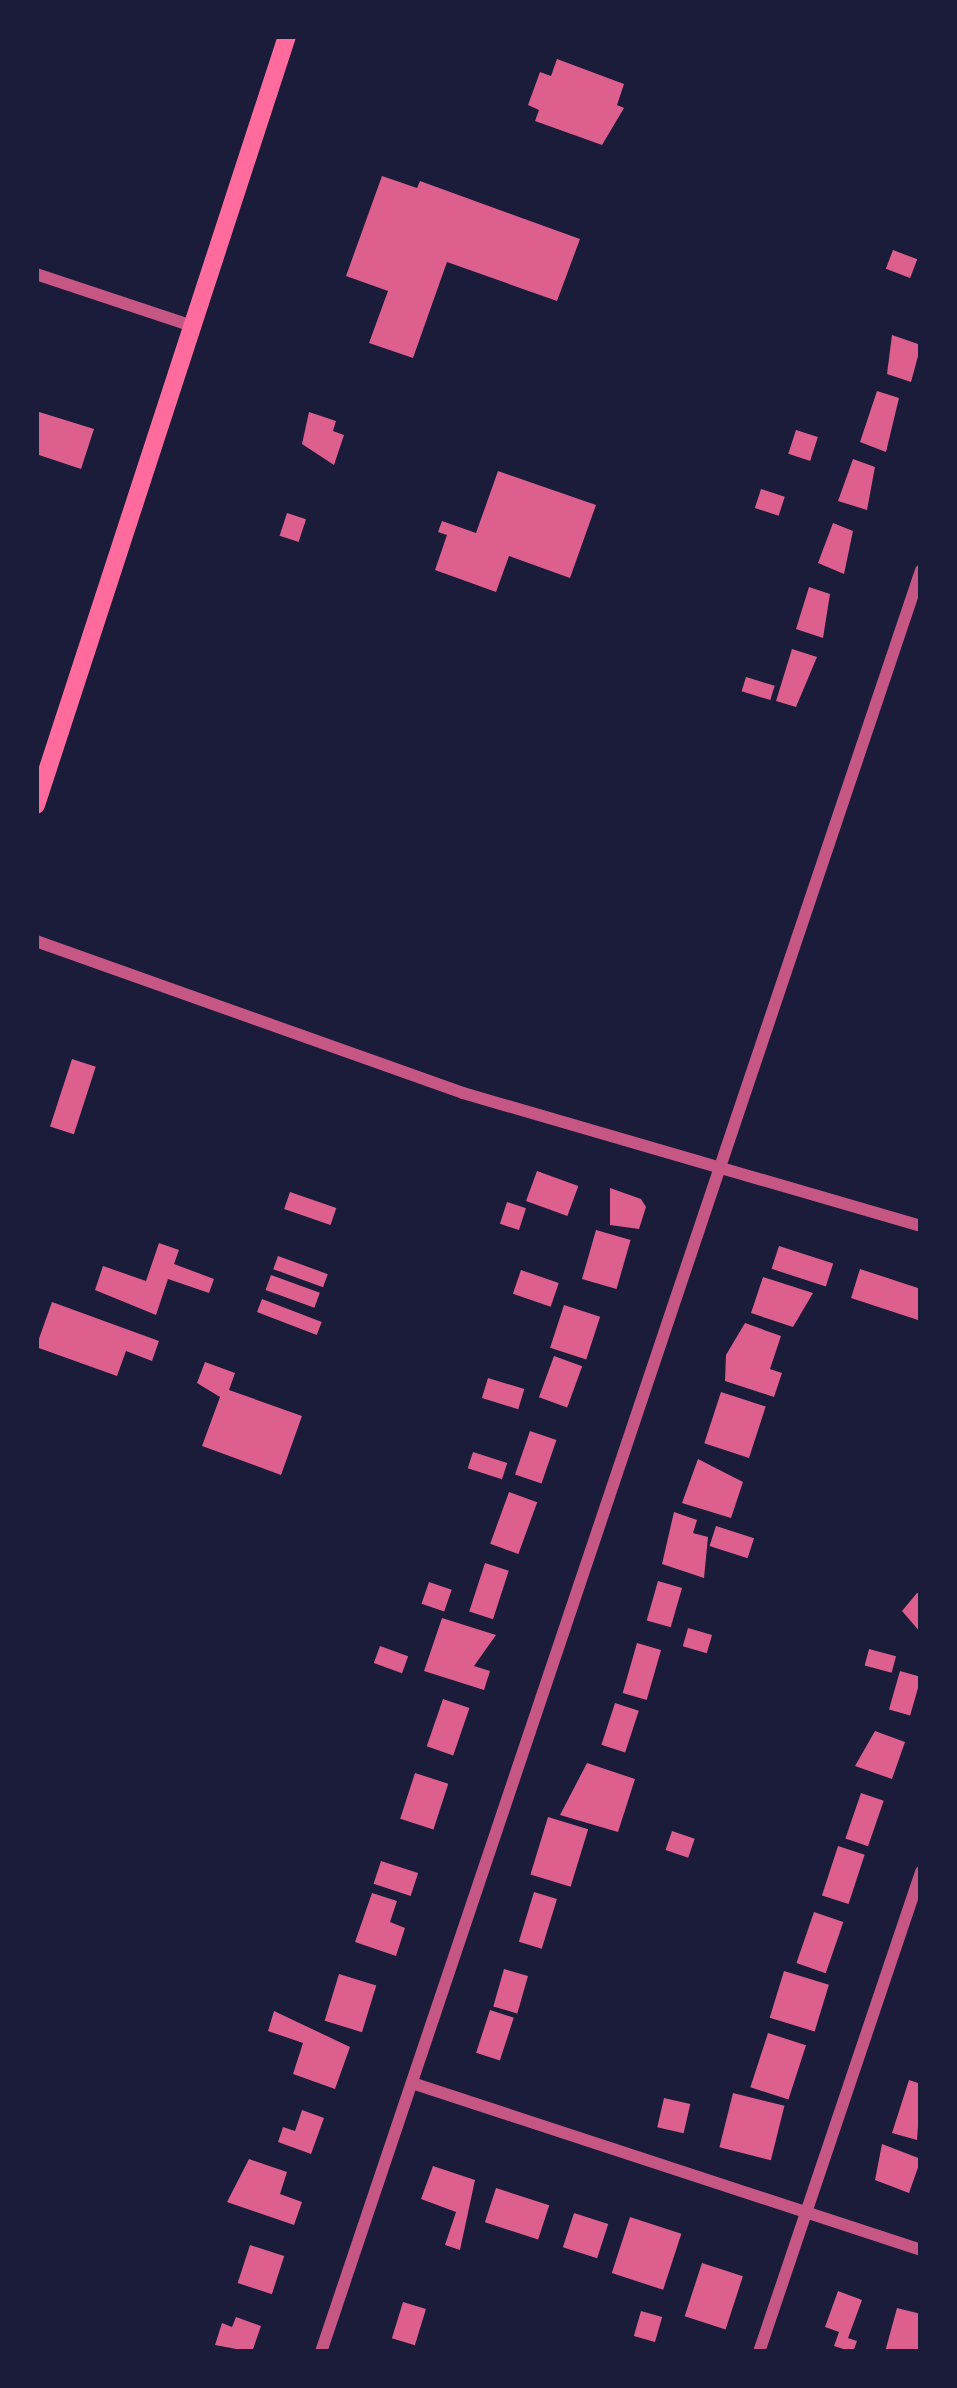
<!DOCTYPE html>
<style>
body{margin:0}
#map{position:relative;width:957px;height:2388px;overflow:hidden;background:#1b1b3a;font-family:"Roboto Serif",serif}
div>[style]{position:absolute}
.building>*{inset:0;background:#dd5f8e;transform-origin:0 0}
.minor>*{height:12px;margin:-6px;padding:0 6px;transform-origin:6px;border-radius:6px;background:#c65784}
.primary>*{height:18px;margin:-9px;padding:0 9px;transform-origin:9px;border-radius:9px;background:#ff6b9d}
span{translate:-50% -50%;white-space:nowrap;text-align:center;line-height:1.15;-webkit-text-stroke:10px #1b1b3a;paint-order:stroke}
.frame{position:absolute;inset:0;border:39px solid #1b1b3a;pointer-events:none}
</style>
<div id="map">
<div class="building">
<div style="clip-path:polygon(557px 59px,624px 84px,617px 105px,624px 108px,602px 145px,535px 121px,539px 110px,528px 105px,540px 72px,551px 76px)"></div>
<div style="clip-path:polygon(382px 176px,417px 188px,420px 181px,580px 239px,557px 301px,447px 262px,413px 358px,369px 343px,388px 291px,346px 276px)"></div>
<div style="left:893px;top:250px;width:26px;height:20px;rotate:21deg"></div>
<div style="clip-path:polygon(892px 335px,921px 345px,911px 382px,887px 374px)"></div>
<div style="clip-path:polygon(877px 391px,899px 398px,886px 452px,860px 442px)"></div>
<div style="clip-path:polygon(36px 411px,94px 429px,81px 469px,36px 454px)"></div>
<div style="clip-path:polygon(309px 412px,336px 421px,333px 431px,344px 435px,334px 465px,302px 444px)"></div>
<div style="left:796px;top:430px;width:23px;height:25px;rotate:18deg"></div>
<div style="clip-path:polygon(853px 459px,875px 467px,867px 510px,838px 501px)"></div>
<div style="clip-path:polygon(498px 471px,596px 505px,570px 578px,509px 556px,496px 592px,435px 570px,447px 535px,438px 532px,442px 521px,476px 533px)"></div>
<div style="left:761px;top:489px;width:25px;height:20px;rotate:18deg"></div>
<div style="left:287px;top:513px;width:20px;height:24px;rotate:18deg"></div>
<div style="clip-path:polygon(833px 523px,853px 531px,844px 574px,818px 563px)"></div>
<div style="clip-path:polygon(809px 587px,830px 594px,823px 638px,796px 629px)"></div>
<div style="clip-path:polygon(792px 649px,817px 657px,796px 707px,776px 701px)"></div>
<div style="left:746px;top:677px;width:30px;height:15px;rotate:17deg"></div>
<div style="left:72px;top:1059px;width:25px;height:71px;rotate:18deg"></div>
<div style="left:537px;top:1171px;width:44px;height:32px;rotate:20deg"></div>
<div style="clip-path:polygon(610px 1188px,641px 1199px,646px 1207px,639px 1229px,610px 1225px)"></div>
<div style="left:290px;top:1192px;width:49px;height:18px;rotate:19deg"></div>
<div style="left:507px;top:1202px;width:20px;height:23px;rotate:18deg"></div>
<div style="left:596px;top:1230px;width:36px;height:51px;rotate:16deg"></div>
<div style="clip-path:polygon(159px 1243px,179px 1250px,174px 1264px,214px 1279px,209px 1293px,168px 1279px,156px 1315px,95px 1290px,103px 1266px,146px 1281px)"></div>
<div style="left:779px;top:1246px;width:57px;height:24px;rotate:18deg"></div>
<div style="left:278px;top:1256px;width:53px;height:14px;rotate:20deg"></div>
<div style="clip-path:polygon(860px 1269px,921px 1289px,921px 1321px,851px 1298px)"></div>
<div style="left:521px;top:1270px;width:40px;height:25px;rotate:19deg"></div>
<div style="left:271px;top:1275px;width:52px;height:16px;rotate:20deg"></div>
<div style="clip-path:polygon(763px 1277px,813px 1293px,793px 1327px,751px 1313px)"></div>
<div style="left:262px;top:1299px;width:64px;height:14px;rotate:21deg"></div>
<div style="clip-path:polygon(52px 1302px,159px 1341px,152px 1361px,126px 1351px,117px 1376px,36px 1347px)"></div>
<div style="left:564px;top:1305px;width:38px;height:45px;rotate:18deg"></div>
<div style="clip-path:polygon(745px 1323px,781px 1336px,770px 1369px,782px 1373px,774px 1397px,725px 1381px,726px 1355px)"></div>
<div style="left:554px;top:1356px;width:30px;height:44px;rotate:20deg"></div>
<div style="clip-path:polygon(205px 1362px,235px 1373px,229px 1390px,302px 1416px,281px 1475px,202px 1446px,220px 1397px,197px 1383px)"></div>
<div style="left:488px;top:1378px;width:38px;height:21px;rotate:17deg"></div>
<div style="left:721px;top:1392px;width:47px;height:54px;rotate:18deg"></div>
<div style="left:530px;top:1431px;width:28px;height:46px;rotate:19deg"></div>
<div style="left:473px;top:1452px;width:36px;height:17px;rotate:18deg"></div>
<div style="clip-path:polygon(698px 1459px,743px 1482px,731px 1518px,682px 1503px)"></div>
<div style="left:509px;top:1492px;width:30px;height:55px;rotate:20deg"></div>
<div style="clip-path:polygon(674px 1512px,697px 1520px,693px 1533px,708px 1537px,704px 1578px,662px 1564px)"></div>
<div style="left:716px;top:1526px;width:40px;height:21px;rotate:18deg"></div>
<div style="left:485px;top:1563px;width:25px;height:51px;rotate:18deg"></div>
<div style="left:658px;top:1581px;width:25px;height:41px;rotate:16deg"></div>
<div style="left:429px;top:1582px;width:24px;height:23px;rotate:19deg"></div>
<div style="clip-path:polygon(917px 1593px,921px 1594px,921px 1633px,902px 1611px)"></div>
<div style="clip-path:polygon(442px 1618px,496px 1635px,474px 1666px,490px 1671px,484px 1690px,424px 1671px)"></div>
<div style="left:688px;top:1628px;width:25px;height:19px;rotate:16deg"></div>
<div style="left:637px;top:1643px;width:25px;height:52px;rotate:16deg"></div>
<div style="left:380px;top:1646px;width:30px;height:18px;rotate:20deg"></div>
<div style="left:869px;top:1649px;width:28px;height:17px;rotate:15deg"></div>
<div style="left:900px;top:1671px;width:22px;height:40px;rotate:16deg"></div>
<div style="left:443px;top:1699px;width:28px;height:50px;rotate:19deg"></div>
<div style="left:615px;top:1703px;width:25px;height:44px;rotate:18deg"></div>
<div style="clip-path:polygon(875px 1731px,905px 1742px,892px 1779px,855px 1766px)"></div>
<div style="clip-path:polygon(587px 1763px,635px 1779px,618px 1832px,560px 1815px)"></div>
<div style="left:415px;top:1773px;width:35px;height:48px;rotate:18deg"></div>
<div style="left:861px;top:1793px;width:24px;height:48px;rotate:19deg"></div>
<div style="left:548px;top:1817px;width:42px;height:60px;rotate:17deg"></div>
<div style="left:672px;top:1831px;width:24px;height:20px;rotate:19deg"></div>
<div style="left:838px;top:1846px;width:28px;height:52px;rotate:18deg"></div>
<div style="left:381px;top:1861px;width:39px;height:24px;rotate:18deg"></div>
<div style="left:534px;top:1892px;width:24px;height:52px;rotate:17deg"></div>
<div style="clip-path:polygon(372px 1893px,397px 1901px,390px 1922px,405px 1928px,396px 1956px,355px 1942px)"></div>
<div style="left:814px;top:1912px;width:31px;height:54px;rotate:19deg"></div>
<div style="left:504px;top:1969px;width:25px;height:39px;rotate:16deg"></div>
<div style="left:784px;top:1971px;width:47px;height:49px;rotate:17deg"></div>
<div style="left:339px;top:1974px;width:39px;height:49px;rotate:17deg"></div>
<div style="left:490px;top:2010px;width:25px;height:45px;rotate:18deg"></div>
<div style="clip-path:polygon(274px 2011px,350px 2047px,335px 2089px,293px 2074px,303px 2043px,268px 2031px)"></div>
<div style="left:768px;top:2033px;width:40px;height:57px;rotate:18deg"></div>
<div style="clip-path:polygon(909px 2080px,921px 2084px,917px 2140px,892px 2133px)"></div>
<div style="left:733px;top:2093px;width:53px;height:56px;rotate:14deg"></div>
<div style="left:664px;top:2098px;width:27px;height:30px;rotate:13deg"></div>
<div style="clip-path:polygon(302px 2110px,324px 2118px,311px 2154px,278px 2142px,283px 2127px,295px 2131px)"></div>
<div style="clip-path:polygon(882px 2144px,921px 2159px,909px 2193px,875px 2180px)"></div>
<div style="clip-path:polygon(249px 2159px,287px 2172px,280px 2194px,302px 2202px,294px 2225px,227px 2202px)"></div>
<div style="clip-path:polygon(433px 2166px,475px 2180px,460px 2250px,445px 2245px,456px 2212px,421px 2199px)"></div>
<div style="left:496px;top:2188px;width:56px;height:36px;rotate:18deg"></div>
<div style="left:574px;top:2213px;width:36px;height:36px;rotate:18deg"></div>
<div style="left:630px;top:2217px;width:54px;height:59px;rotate:18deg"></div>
<div style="left:250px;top:2245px;width:36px;height:40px;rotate:18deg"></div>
<div style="left:702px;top:2263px;width:43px;height:56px;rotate:18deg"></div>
<div style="clip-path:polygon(838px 2291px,862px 2300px,848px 2338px,857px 2341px,853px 2352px,834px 2346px,839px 2332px,825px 2327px)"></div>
<div style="left:403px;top:2302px;width:24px;height:38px;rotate:17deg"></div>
<div style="clip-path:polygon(897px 2308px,921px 2314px,921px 2352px,885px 2352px)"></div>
<div style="left:641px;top:2311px;width:22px;height:26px;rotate:16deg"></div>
<div style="clip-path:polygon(236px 2317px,261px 2326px,252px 2352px,215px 2345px,222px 2323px,232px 2327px)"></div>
</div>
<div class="minor">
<div style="left:36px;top:274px;width:164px;rotate:18.4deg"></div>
<div style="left:36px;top:941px;width:453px;rotate:19.6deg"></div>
<div style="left:463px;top:1093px;width:477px;rotate:16.2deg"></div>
<div style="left:412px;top:2083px;width:536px;rotate:18.16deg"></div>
<div style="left:321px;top:2352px;width:1880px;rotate:-71.39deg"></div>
<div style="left:759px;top:2352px;width:507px;rotate:-71.35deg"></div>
</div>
<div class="primary">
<div style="left:36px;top:805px;width:809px;rotate:-71.92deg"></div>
</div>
<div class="frame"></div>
</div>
